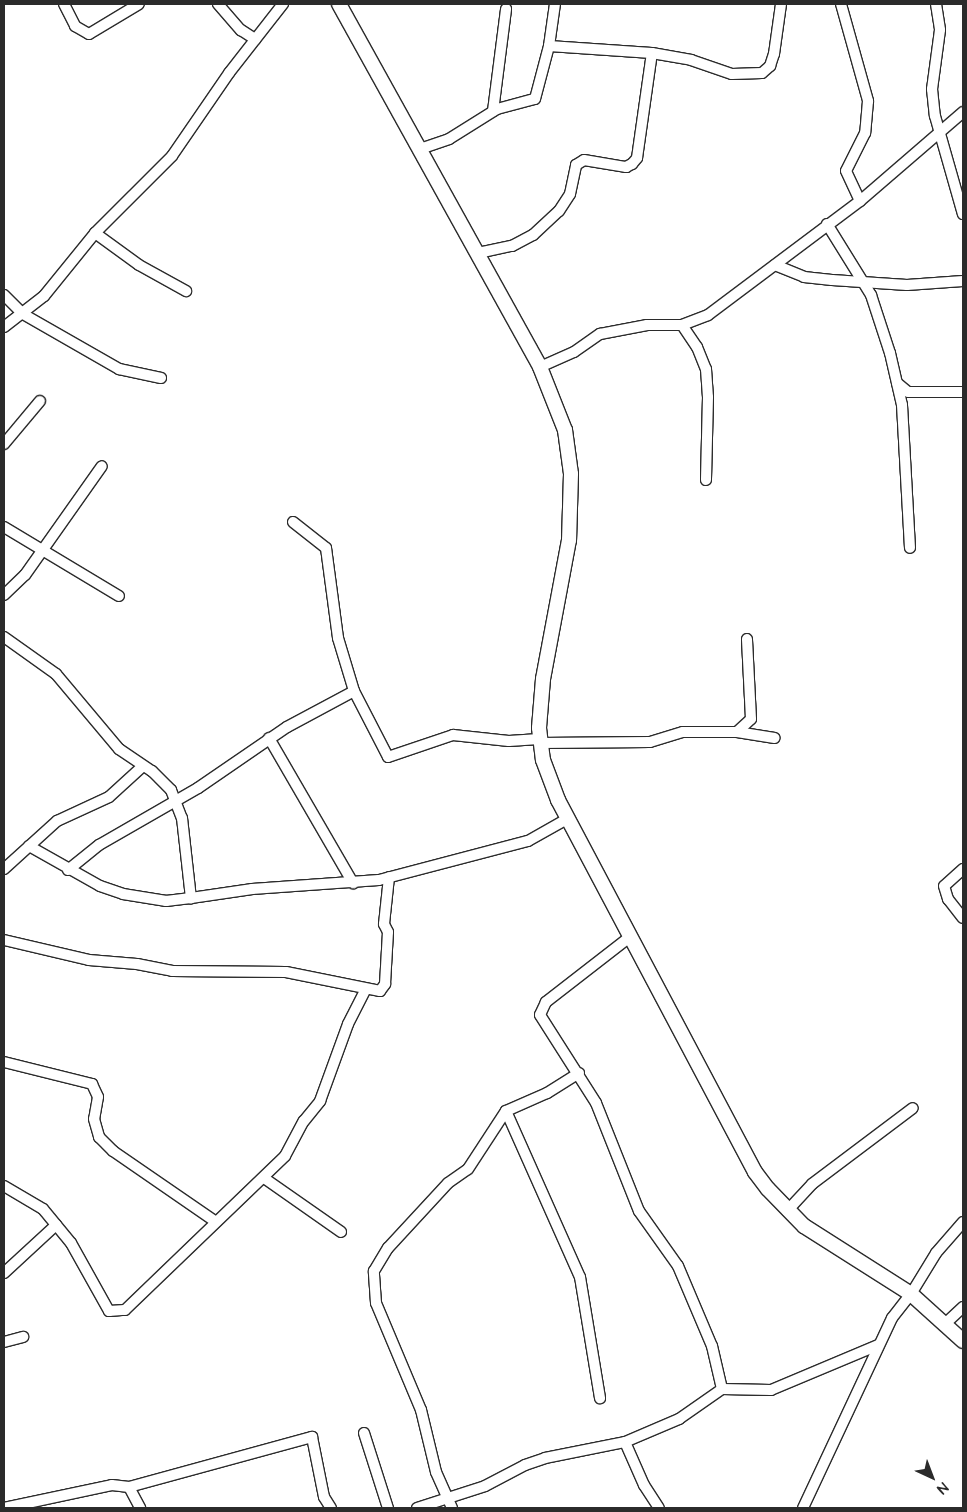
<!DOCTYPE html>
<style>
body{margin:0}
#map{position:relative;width:967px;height:1512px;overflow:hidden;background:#fff;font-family:"Architects Daughter",sans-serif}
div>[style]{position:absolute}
.roads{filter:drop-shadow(1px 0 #2b2b2b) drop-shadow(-1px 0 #2b2b2b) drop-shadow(0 1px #2b2b2b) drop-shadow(0 -1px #2b2b2b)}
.minor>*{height:10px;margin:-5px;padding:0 5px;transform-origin:5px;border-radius:5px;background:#fff}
.secondary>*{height:14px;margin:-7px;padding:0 7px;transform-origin:7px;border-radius:7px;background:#fff}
span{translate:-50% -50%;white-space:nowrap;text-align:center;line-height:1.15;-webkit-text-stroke:4.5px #fff;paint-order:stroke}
.frame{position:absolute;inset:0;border:5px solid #2b2b2b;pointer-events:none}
.north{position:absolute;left:907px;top:1452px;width:50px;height:50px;-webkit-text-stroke:4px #fff;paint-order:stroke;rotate:137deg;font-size:14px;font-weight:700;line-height:20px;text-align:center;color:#2b2b2b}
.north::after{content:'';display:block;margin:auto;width:18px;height:22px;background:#2b2b2b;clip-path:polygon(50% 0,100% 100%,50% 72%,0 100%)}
</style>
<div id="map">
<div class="roads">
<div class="minor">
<div style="left:64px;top:4px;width:25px;rotate:63deg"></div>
<div style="left:75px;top:26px;width:16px;rotate:30deg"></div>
<div style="left:89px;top:34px;width:58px;rotate:-31deg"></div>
<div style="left:218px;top:4px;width:35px;rotate:49deg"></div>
<div style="left:241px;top:30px;width:17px;rotate:33deg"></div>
<div style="left:841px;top:4px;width:101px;rotate:74.4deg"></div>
<div style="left:868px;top:101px;width:32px;rotate:95deg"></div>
<div style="left:865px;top:133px;width:42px;rotate:116.6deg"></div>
<div style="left:846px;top:171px;width:33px;rotate:65deg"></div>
<div style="left:936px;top:4px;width:26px;rotate:81deg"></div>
<div style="left:940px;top:30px;width:60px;rotate:97.7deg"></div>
<div style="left:932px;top:89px;width:27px;rotate:84deg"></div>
<div style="left:935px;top:116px;width:102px;rotate:74.1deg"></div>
<div style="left:549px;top:46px;width:103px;rotate:3.9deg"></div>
<div style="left:652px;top:53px;width:40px;rotate:10deg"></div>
<div style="left:691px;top:60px;width:43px;rotate:18.9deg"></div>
<div style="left:732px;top:74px;width:30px;rotate:-2deg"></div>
<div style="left:762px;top:73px;width:11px;rotate:-41deg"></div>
<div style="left:770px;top:66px;width:13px;rotate:-72deg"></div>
<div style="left:774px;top:54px;width:50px;rotate:-82deg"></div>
<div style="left:493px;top:111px;width:103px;rotate:-82.7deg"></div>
<div style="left:420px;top:149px;width:31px;rotate:-19deg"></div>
<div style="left:449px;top:139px;width:57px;rotate:-32deg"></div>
<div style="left:497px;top:109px;width:39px;rotate:-15deg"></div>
<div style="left:535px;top:99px;width:55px;rotate:-75.2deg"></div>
<div style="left:549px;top:46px;width:42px;rotate:-81.9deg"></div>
<div style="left:827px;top:224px;width:84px;rotate:58.2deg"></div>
<div style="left:871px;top:295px;width:61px;rotate:71.9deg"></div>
<div style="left:890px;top:353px;width:53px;rotate:77deg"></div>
<div style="left:902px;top:405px;width:143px;rotate:86.8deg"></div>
<div style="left:95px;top:233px;width:54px;rotate:36deg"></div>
<div style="left:139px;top:265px;width:54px;rotate:29deg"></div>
<div style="left:478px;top:253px;width:35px;rotate:-12deg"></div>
<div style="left:512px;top:246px;width:24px;rotate:-28deg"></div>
<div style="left:533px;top:235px;width:35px;rotate:-43deg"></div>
<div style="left:559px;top:211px;width:20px;rotate:-57deg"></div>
<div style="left:570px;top:194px;width:30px;rotate:-78deg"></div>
<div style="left:576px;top:165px;width:9px;rotate:-32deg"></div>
<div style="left:584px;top:160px;width:43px;rotate:9.5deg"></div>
<div style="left:626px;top:167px;width:7px;rotate:-27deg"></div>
<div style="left:632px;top:164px;width:8px;rotate:-50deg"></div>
<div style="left:637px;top:158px;width:106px;rotate:-81.9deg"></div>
<div style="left:775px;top:265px;width:31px;rotate:22deg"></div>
<div style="left:804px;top:277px;width:28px;rotate:6deg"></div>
<div style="left:832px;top:280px;width:75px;rotate:3.8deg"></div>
<div style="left:907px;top:285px;width:56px;rotate:-4.1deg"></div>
<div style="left:4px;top:295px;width:27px;rotate:45deg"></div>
<div style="left:23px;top:314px;width:111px;rotate:29.8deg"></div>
<div style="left:119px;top:369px;width:43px;rotate:12.1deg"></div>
<div style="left:682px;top:325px;width:27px;rotate:56deg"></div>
<div style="left:697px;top:347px;width:24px;rotate:68deg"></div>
<div style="left:706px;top:369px;width:28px;rotate:86deg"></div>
<div style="left:708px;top:397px;width:83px;rotate:91.4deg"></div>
<div style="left:4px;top:327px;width:51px;rotate:-37.8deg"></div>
<div style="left:44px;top:296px;width:81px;rotate:-51deg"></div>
<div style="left:95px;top:233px;width:109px;rotate:-45deg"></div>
<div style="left:172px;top:156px;width:101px;rotate:-55.5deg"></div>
<div style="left:229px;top:73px;width:88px;rotate:-52deg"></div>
<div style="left:540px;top:367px;width:37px;rotate:-24deg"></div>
<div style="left:574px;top:352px;width:32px;rotate:-35deg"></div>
<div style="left:600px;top:334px;width:48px;rotate:-10.8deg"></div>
<div style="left:647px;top:325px;width:35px"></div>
<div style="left:682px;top:325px;width:28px;rotate:-21deg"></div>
<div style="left:708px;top:315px;width:190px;rotate:-36.9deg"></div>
<div style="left:860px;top:201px;width:136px;rotate:-40.8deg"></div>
<div style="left:897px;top:383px;width:14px;rotate:39deg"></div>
<div style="left:908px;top:392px;width:55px"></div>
<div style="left:4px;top:444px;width:56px;rotate:-50.1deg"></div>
<div style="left:293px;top:522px;width:42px;rotate:38.2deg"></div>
<div style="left:326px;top:548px;width:91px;rotate:82.4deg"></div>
<div style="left:338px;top:638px;width:55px;rotate:73.2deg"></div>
<div style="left:354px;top:691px;width:74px;rotate:62.7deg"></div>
<div style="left:388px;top:757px;width:69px;rotate:-18.7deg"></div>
<div style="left:453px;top:735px;width:56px;rotate:6.1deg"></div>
<div style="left:509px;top:741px;width:30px;rotate:-4deg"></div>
<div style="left:4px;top:527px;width:134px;rotate:31deg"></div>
<div style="left:4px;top:595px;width:29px;rotate:-44deg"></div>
<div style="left:25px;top:575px;width:133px;rotate:-54.8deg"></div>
<div style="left:4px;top:637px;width:64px;rotate:35.4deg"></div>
<div style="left:56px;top:674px;width:98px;rotate:50deg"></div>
<div style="left:119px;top:749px;width:40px;rotate:34deg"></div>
<div style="left:152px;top:771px;width:27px;rotate:45deg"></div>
<div style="left:171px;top:790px;width:30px;rotate:69deg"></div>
<div style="left:182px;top:818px;width:81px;rotate:83.6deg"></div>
<div style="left:191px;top:898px;width:62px;rotate:-8.4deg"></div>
<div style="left:252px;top:889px;width:127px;rotate:-4.1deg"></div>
<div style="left:379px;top:880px;width:154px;rotate:-14.7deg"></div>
<div style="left:528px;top:841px;width:45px;rotate:-29.4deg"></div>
<div style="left:737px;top:732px;width:19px;rotate:-43deg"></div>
<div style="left:751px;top:719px;width:80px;rotate:-92.9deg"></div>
<div style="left:269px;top:738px;width:168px;rotate:59.9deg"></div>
<div style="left:540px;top:743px;width:110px;rotate:-0.5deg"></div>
<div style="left:650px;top:742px;width:34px;rotate:-17deg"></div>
<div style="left:683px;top:732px;width:54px"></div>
<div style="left:737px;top:732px;width:38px;rotate:9deg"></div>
<div style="left:29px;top:846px;width:81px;rotate:29.4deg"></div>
<div style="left:100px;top:886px;width:24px;rotate:19deg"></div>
<div style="left:123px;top:894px;width:44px;rotate:9.2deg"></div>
<div style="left:166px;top:901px;width:25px;rotate:-7deg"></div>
<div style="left:4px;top:869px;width:72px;rotate:-42.2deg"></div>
<div style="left:57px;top:821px;width:57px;rotate:-24.8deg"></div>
<div style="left:109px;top:797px;width:46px;rotate:-42.4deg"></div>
<div style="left:963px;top:869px;width:25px;rotate:138deg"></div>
<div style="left:944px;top:886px;width:14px;rotate:73deg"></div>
<div style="left:948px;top:899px;width:24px;rotate:52deg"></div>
<div style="left:68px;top:870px;width:40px;rotate:-39deg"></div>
<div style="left:99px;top:845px;width:114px;rotate:-29.9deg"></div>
<div style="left:198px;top:788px;width:108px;rotate:-34.4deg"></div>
<div style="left:287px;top:727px;width:76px;rotate:-28.2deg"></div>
<div style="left:631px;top:936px;width:108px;rotate:142.2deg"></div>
<div style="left:546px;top:1002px;width:14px;rotate:115deg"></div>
<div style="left:540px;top:1015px;width:104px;rotate:57.5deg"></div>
<div style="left:596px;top:1103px;width:116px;rotate:68.3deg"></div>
<div style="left:639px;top:1211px;width:67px;rotate:54.7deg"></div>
<div style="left:678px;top:1266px;width:87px;rotate:67deg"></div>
<div style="left:712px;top:1346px;width:44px;rotate:76.9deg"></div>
<div style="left:4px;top:940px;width:87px;rotate:13.2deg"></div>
<div style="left:89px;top:960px;width:48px;rotate:4.8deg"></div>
<div style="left:137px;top:964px;width:36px;rotate:11deg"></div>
<div style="left:172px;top:971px;width:114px;rotate:0.5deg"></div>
<div style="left:286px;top:972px;width:96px;rotate:11.4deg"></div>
<div style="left:380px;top:991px;width:9px;rotate:-54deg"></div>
<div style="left:385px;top:984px;width:52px;rotate:-86.7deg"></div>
<div style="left:388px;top:932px;width:9px;rotate:-117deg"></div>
<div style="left:384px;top:924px;width:47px;rotate:-83.9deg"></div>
<div style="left:4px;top:1062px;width:91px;rotate:14deg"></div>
<div style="left:92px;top:1084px;width:14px;rotate:65deg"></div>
<div style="left:98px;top:1097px;width:22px;rotate:100deg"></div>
<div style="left:94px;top:1119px;width:19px;rotate:74deg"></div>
<div style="left:99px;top:1137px;width:20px;rotate:45deg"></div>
<div style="left:113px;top:1151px;width:125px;rotate:34.6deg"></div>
<div style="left:579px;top:1073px;width:38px;rotate:148deg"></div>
<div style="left:547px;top:1093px;width:45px;rotate:156.3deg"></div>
<div style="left:506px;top:1111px;width:182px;rotate:66deg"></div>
<div style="left:580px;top:1277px;width:123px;rotate:80.6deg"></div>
<div style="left:264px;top:1178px;width:94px;rotate:35deg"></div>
<div style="left:4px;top:1186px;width:45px;rotate:30.5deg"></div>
<div style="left:43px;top:1209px;width:44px;rotate:50.5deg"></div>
<div style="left:71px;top:1243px;width:78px;rotate:60.8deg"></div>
<div style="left:109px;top:1311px;width:16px;rotate:-4deg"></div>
<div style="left:125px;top:1310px;width:222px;rotate:-43.9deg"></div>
<div style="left:285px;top:1156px;width:40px;rotate:-62deg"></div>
<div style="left:304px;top:1121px;width:26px;rotate:-51deg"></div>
<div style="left:320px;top:1101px;width:82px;rotate:-70deg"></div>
<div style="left:348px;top:1024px;width:39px;rotate:-63deg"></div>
<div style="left:787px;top:1211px;width:37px;rotate:-47deg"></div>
<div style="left:812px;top:1184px;width:126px;rotate:-37deg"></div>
<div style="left:4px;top:1273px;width:71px;rotate:-42.7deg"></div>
<div style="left:948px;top:1328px;width:6px;rotate:-99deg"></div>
<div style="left:947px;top:1322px;width:22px;rotate:-43deg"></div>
<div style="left:4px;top:1342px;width:20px;rotate:-15deg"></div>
<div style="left:364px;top:1433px;width:79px;rotate:72.3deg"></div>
<div style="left:625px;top:1442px;width:47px;rotate:66.2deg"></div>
<div style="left:644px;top:1485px;width:27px;rotate:57deg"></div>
<div style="left:129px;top:1487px;width:190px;rotate:-15.3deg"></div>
<div style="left:312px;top:1437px;width:61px;rotate:78.7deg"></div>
<div style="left:324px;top:1497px;width:13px;rotate:58deg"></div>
<div style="left:4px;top:1508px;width:110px;rotate:-12deg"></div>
<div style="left:112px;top:1485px;width:17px;rotate:7deg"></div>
<div style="left:129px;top:1487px;width:24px;rotate:62deg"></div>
<div style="left:417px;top:1508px;width:71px;rotate:-17.9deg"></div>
<div style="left:485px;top:1486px;width:45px;rotate:-27.7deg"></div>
<div style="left:525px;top:1465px;width:21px;rotate:-19deg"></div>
<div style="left:545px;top:1458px;width:82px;rotate:-11.3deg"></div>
<div style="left:625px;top:1442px;width:59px;rotate:-23.1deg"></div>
<div style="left:679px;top:1419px;width:52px;rotate:-34.9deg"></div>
<div style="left:722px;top:1389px;width:49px;rotate:1.2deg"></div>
<div style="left:771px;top:1390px;width:116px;rotate:-22.8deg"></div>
<div style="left:452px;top:1508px;width:39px;rotate:-114deg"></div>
<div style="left:436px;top:1472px;width:64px;rotate:-103.6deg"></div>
<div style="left:421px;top:1410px;width:116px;rotate:-112.8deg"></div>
<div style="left:376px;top:1303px;width:32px;rotate:-94deg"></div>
<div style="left:374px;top:1271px;width:27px;rotate:-59deg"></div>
<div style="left:388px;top:1248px;width:88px;rotate:-47.3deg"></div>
<div style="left:448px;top:1183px;width:24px;rotate:-35deg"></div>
<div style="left:468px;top:1169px;width:69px;rotate:-56.8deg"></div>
<div style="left:803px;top:1508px;width:210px;rotate:-64.9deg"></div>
<div style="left:892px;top:1318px;width:31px;rotate:-52deg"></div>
<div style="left:911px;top:1294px;width:48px;rotate:-58.6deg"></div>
<div style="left:936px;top:1253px;width:41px;rotate:-48.9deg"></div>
</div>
<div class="secondary">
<div style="left:339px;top:4px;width:415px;rotate:61deg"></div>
<div style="left:540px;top:367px;width:68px;rotate:68.4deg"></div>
<div style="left:565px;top:430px;width:44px;rotate:82.2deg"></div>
<div style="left:571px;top:474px;width:66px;rotate:91.7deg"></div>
<div style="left:569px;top:540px;width:141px;rotate:100.6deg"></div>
<div style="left:543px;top:679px;width:49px;rotate:94.7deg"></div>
<div style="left:539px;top:728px;width:32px;rotate:83deg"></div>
<div style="left:543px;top:760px;width:43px;rotate:69.4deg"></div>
<div style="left:558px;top:800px;width:421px;rotate:62.1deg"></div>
<div style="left:755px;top:1172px;width:21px;rotate:53deg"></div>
<div style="left:768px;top:1189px;width:52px;rotate:45.8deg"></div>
<div style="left:804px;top:1226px;width:127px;rotate:32.4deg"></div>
<div style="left:911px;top:1294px;width:70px;rotate:42.1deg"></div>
</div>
</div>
<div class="frame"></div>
<div class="north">N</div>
</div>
